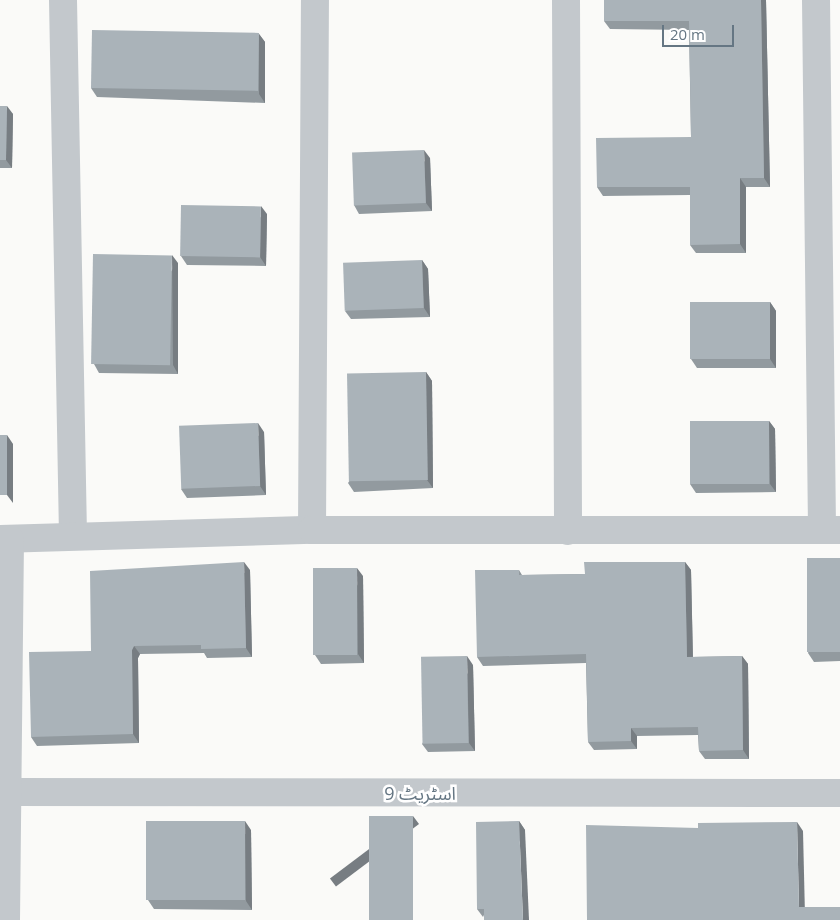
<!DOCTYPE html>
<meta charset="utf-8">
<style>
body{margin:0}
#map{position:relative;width:840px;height:920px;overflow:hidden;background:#fafaf8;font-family:"Open Sans","Noto Sans Arabic",sans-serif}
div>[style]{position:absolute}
.minor>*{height:28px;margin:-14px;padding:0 14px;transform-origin:14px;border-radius:14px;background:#c3c8cc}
.wall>*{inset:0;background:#929a9f;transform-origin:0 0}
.shaded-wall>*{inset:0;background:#777d82;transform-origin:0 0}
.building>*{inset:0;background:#aab3b9;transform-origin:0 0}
span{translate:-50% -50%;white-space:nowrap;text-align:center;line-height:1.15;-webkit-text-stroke:5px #fff;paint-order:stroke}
.street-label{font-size:18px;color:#657683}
.scale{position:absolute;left:662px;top:25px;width:72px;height:22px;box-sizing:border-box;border:2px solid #657683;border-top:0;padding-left:6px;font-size:15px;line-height:18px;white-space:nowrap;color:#657683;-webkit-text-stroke:4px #fff;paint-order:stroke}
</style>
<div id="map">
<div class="minor">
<div style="left:63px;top:0;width:536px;rotate:88.93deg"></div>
<div style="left:566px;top:0;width:531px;rotate:89.78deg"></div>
<div style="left:816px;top:0;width:530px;rotate:89.35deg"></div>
<div style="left:312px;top:530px;width:530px;rotate:-89.68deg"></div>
<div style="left:0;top:539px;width:312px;rotate:-1.7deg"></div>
<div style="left:312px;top:530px;width:528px"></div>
<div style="left:0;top:792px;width:840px;rotate:0.07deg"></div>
<div style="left:6px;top:920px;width:381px;rotate:-89.4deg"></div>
</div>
<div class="wall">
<div style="clip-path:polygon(604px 0,766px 0,770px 187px,746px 187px,746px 253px,696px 253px,690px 245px,690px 195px,603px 196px,597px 187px,691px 137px,689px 30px,610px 29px,604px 21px)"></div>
<div style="clip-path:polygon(259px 34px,265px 42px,265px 103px,97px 97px,91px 88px)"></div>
<div style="clip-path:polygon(0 106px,13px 114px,12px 168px,0 168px)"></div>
<div style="clip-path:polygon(430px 158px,432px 211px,359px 214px,354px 205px)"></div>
<div style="clip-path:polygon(267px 214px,266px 266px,187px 265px,181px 256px)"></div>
<div style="clip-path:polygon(422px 260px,428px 269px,430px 317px,351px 319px,345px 311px)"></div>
<div style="clip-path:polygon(178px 263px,178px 374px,99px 373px,94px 364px)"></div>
<div style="clip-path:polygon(770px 302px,776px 311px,776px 368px,697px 368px,691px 359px)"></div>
<div style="clip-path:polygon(426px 372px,432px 381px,433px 488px,354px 492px,348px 483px)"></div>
<div style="clip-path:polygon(769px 421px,775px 429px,776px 492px,696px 493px,690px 484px)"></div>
<div style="clip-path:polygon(264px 432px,266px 495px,187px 498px,181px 489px)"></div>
<div style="left:0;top:435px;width:16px;height:68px;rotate:35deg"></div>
<div style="clip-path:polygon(840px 558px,840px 661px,814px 662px,808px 653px)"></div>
<div style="clip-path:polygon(685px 562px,691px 570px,693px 657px,742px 656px,748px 664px,749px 759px,705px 759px,699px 751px,698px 735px,637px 736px,637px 749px,594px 750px,588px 742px,586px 663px,483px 666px,477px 657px,519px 570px,522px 575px,585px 574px)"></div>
<div style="clip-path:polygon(250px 570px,252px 657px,207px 658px,204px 653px,140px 654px,138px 658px,139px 743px,37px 746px,31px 737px,91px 651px)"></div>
<div style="clip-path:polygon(363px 576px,364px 663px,321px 664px,315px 655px)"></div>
<div style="clip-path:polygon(473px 665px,475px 751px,428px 752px,422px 744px)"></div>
<div style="clip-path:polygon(519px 821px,525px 830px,483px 917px,477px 909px)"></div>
<div style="clip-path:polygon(251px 830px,252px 910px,154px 909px,148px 900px)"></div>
</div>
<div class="shaded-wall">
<div style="clip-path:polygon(761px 0,766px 0,770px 187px,764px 178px)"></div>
<div style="clip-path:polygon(259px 34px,265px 42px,265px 103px,259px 94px)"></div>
<div style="clip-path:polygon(7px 106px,13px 114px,12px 168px,6px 160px)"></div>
<div style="clip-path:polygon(424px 150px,430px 158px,432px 211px,426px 203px)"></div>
<div style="clip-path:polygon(740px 178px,746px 187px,746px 253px,740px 244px)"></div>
<div style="clip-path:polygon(261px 206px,267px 214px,266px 266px,260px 257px)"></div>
<div style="clip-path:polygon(172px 255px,178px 263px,178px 374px,173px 365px)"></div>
<div style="clip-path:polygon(422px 260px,428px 269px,430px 317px,424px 308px)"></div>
<div style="clip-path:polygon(770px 302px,776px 311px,776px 368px,770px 359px)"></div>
<div style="clip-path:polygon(426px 372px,432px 381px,433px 488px,427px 480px)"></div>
<div style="clip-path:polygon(769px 421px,775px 429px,776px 492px,770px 484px)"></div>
<div style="clip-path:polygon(258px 423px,264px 432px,266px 495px,260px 486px)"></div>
<div style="clip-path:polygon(7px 435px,13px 444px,13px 503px,7px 495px)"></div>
<div style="clip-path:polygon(244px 562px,250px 570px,252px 657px,246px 648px)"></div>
<div style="clip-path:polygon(685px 562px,691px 570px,693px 665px,687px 657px)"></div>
<div style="clip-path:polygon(357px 568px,363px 576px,364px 663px,358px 654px)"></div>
<div style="clip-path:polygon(134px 646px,140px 654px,138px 658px,139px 743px,133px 734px,132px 650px)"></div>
<div style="clip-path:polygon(467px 656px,473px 665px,475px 751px,469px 743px)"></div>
<div style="clip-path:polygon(742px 656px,748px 664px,749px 759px,743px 750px)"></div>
<div style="clip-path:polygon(631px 728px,637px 736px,637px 749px,631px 741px)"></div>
<div style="left:413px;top:816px;width:10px;height:104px;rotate:53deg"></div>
<div style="clip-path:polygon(245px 821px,251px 830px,252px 910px,246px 901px)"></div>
<div style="clip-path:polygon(519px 821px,525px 830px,529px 920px,523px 920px)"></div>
<div style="clip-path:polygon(797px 822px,803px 831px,805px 916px,799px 907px)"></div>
</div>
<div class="building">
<div style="clip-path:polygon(604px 0,761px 0,764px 178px,740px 178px,740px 244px,690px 245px,690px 187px,597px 187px,596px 138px,691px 137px,689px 21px,604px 21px)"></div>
<div style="left:92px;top:30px;width:167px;height:58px;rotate:1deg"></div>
<div style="clip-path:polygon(0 106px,7px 106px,6px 160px,0 160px)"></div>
<div style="left:424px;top:150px;width:53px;height:72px;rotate:88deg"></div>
<div style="left:181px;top:205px;width:80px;height:51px;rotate:1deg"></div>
<div style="left:93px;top:254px;width:79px;height:110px;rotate:1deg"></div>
<div style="left:422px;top:260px;width:48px;height:79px;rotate:88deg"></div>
<div style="left:770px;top:302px;width:57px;height:80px;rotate:90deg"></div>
<div style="left:426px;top:372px;width:108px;height:79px;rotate:89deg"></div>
<div style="left:690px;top:421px;width:79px;height:63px"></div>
<div style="left:258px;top:423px;width:63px;height:79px;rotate:88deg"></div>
<div style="left:0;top:435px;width:7px;height:60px"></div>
<div style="left:840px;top:558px;width:94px;height:33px;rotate:90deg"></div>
<div style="clip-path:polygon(244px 562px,246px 648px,201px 649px,201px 645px,134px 646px,132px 650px,133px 734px,31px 737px,29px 652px,91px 651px,90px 571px)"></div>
<div style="clip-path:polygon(584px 562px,685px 562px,687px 657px,742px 656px,743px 750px,699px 751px,698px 727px,631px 728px,631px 741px,588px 742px,586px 654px,477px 657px,475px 570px,519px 570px,519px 575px,585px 574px)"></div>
<div style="left:313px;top:568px;width:44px;height:87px"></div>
<div style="left:467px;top:656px;width:87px;height:46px;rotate:89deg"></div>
<div style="left:369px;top:816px;width:44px;height:104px"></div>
<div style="left:146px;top:821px;width:99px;height:79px"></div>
<div style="clip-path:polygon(519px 821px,523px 920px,484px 920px,484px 909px,477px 909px,476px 822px)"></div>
<div style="clip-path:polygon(797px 822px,799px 907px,840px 907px,840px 920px,587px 920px,586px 825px,698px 828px,698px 823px)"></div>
</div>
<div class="street-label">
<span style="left:420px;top:793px">اسٹریٹ 9</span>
</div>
<div class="scale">20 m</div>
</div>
